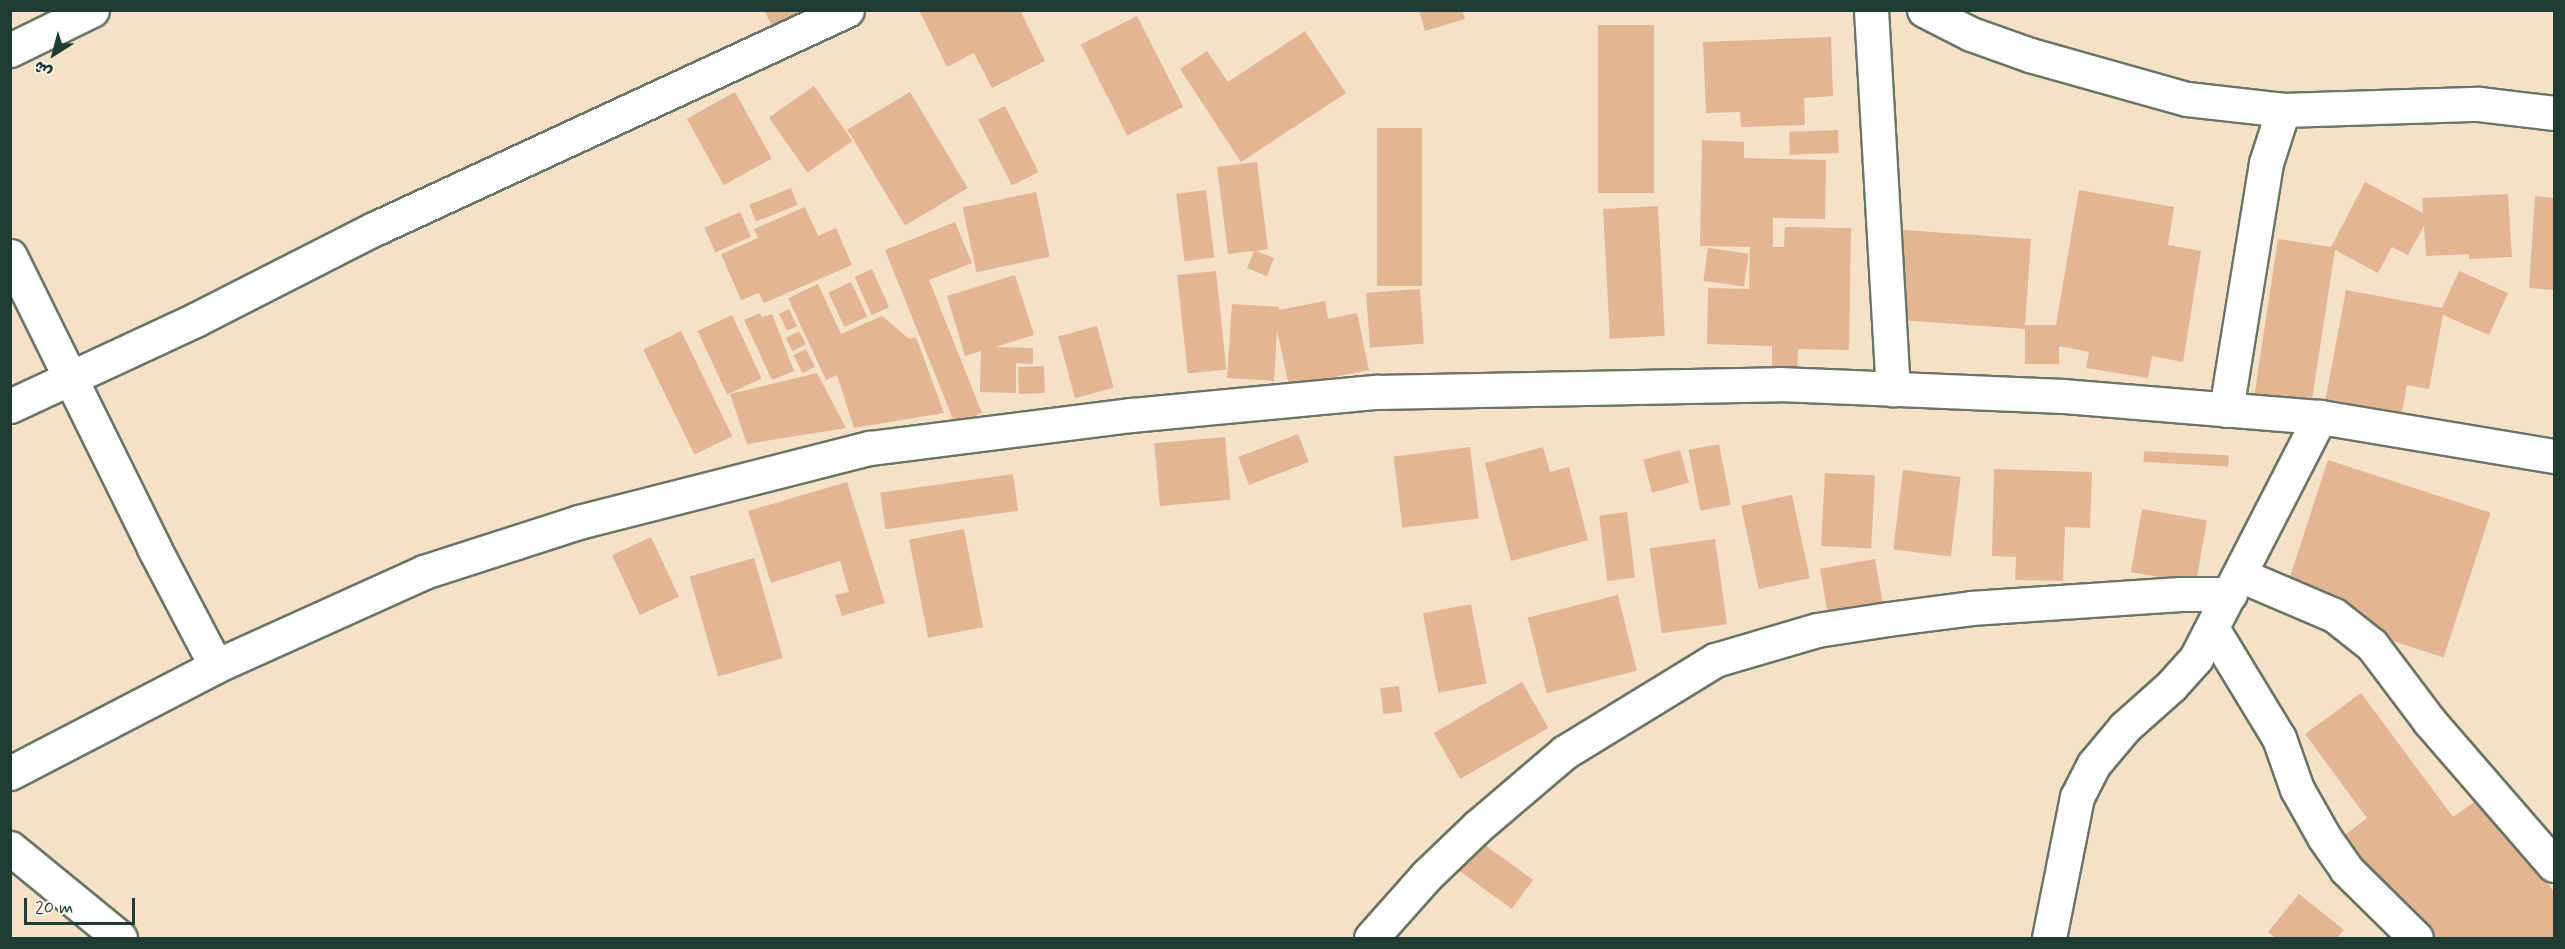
<!DOCTYPE html>
<meta charset="utf-8">
<style>
body{margin:0}
#map{position:relative;width:2565px;height:949px;overflow:hidden;background:#f5e1c6;font-family:Mynerve,"Playpen Sans Arabic",sans-serif}
div>[style]{position:absolute}
.building>*{inset:0;background:#e4b593;transform-origin:0 0}
.roads{filter:drop-shadow(2px 0 #6a7667) drop-shadow(-2px 0 #6a7667) drop-shadow(0 2px #6a7667) drop-shadow(0 -2px #6a7667)}
.minor>*{height:33px;margin:-16.5px;padding:0 16.5px;transform-origin:16.5px;border-radius:16.5px;background:#fff}
span{translate:-50% -50%;white-space:nowrap;text-align:center;line-height:1.15;-webkit-text-stroke:5px #fbf7ec;paint-order:stroke}
.frame{position:absolute;inset:0;border:12px solid #1f3d34;pointer-events:none}
.north{position:absolute;left:24px;top:24px;width:60px;height:60px;-webkit-text-stroke:4px #fbf7ec;paint-order:stroke;rotate:216deg;font-size:16px;font-weight:700;line-height:24px;text-align:center;color:#1f3d34}
.north::after{content:'';display:block;margin:auto;width:21px;height:27px;background:#1f3d34;clip-path:polygon(50% 0,100% 100%,50% 72%,0 100%)}
.scale{position:absolute;left:24px;top:898px;width:111px;height:27px;box-sizing:border-box;border:3px solid #1f3d34;border-top:0;padding-left:8px;font-size:18px;line-height:21px;white-space:nowrap;color:#1f3d34;-webkit-text-stroke:4px #fbf7ec;paint-order:stroke}
</style>
<div id="map">
<div class="building">
<div style="clip-path:polygon(764px 10px,835px 10px,778px 38px)"></div>
<div style="clip-path:polygon(919px 10px,1020px 10px,1045px 61px,992px 88px,974px 53px,947px 67px)"></div>
<div style="clip-path:polygon(1419px 10px,1462px 10px,1465px 19px,1425px 31px)"></div>
<div style="left:1137px;top:16px;width:102px;height:63px;rotate:63deg"></div>
<div style="left:1598px;top:25px;width:56px;height:168px"></div>
<div style="clip-path:polygon(1305px 31px,1346px 93px,1241px 162px,1180px 69px,1207px 51px,1228px 82px)"></div>
<div style="clip-path:polygon(1831px 37px,1833px 96px,1804px 98px,1805px 125px,1741px 127px,1740px 112px,1706px 113px,1703px 42px)"></div>
<div style="left:814px;top:86px;width:67px;height:55px;rotate:55deg"></div>
<div style="left:735px;top:92px;width:76px;height:55px;rotate:61deg"></div>
<div style="left:910px;top:92px;width:112px;height:73px;rotate:59deg"></div>
<div style="left:1005px;top:106px;width:74px;height:30px;rotate:63deg"></div>
<div style="left:1377px;top:128px;width:45px;height:158px"></div>
<div style="left:1838px;top:130px;width:23px;height:49px;rotate:88deg"></div>
<div style="clip-path:polygon(1702px 140px,1744px 142px,1744px 158px,1826px 160px,1825px 219px,1773px 218px,1773px 247px,1784px 247px,1785px 227px,1851px 228px,1849px 350px,1798px 349px,1797px 373px,1772px 373px,1772px 346px,1707px 344px,1708px 288px,1749px 289px,1750px 247px,1700px 246px)"></div>
<div style="clip-path:polygon(1257px 162px,1268px 249px,1256px 251px,1274px 258px,1267px 276px,1247px 268px,1254px 251px,1228px 254px,1217px 167px)"></div>
<div style="clip-path:polygon(2365px 182px,2423px 213px,2422px 198px,2508px 194px,2512px 257px,2469px 259px,2469px 254px,2426px 256px,2424px 226px,2408px 255px,2392px 247px,2378px 273px,2335px 250px,2309px 419px,2252px 411px,2278px 239px,2331px 247px)"></div>
<div style="left:791px;top:188px;width:18px;height:45px;rotate:68deg"></div>
<div style="left:1206px;top:190px;width:68px;height:30px;rotate:83deg"></div>
<div style="clip-path:polygon(2079px 190px,2174px 207px,2168px 245px,2201px 251px,2183px 362px,2152px 356px,2148px 378px,2086px 368px,2089px 352px,2059px 346px,2059px 364px,2025px 364px,2025px 329px,1885px 319px,1890px 229px,2031px 239px,2025px 325px,2056px 325px)"></div>
<div style="left:1036px;top:192px;width:66px;height:75px;rotate:78deg"></div>
<div style="clip-path:polygon(2535px 196px,2554px 198px,2554px 290px,2529px 288px)"></div>
<div style="left:1658px;top:206px;width:130px;height:55px;rotate:87deg"></div>
<div style="clip-path:polygon(805px 207px,818px 236px,836px 228px,852px 265px,764px 303px,759px 293px,741px 300px,721px 254px,758px 238px,754px 229px)"></div>
<div style="left:740px;top:212px;width:27px;height:39px;rotate:66deg"></div>
<div style="clip-path:polygon(955px 222px,972px 263px,929px 280px,982px 413px,955px 424px,885px 250px)"></div>
<div style="left:1708px;top:248px;width:41px;height:33px;rotate:8deg"></div>
<div style="left:872px;top:269px;width:42px;height:19px;rotate:66deg"></div>
<div style="left:1216px;top:271px;width:99px;height:39px;rotate:84deg"></div>
<div style="clip-path:polygon(2459px 271px,2508px 293px,2489px 335px,2443px 315px,2429px 389px,2407px 385px,2401px 417px,2325px 402px,2346px 290px,2442px 308px)"></div>
<div style="clip-path:polygon(1015px 275px,1034px 335px,995px 347px,1033px 348px,1033px 364px,1016px 363px,1016px 393px,980px 392px,981px 351px,965px 356px,947px 296px)"></div>
<div style="left:851px;top:282px;width:38px;height:25px;rotate:65deg"></div>
<div style="clip-path:polygon(818px 284px,841px 334px,882px 316px,909px 339px,916px 337px,944px 413px,854px 428px,837px 375px,826px 380px,788px 298px)"></div>
<div style="left:1420px;top:289px;width:55px;height:54px;rotate:86deg"></div>
<div style="clip-path:polygon(1325px 301px,1328px 319px,1357px 313px,1369px 370px,1289px 386px,1277px 330px,1274px 381px,1227px 378px,1232px 304px,1279px 307px,1279px 310px)"></div>
<div style="left:789px;top:309px;width:19px;height:11px;rotate:65deg"></div>
<div style="clip-path:polygon(760px 313px,762px 317px,772px 314px,794px 371px,772px 380px,744px 320px)"></div>
<div style="left:732px;top:315px;width:70px;height:38px;rotate:65deg"></div>
<div style="left:1097px;top:326px;width:64px;height:40px;rotate:75deg"></div>
<div style="left:681px;top:331px;width:117px;height:42px;rotate:64deg"></div>
<div style="left:799px;top:331px;width:15px;height:15px;rotate:62deg"></div>
<div style="left:806px;top:349px;width:20px;height:14px;rotate:63deg"></div>
<div style="left:1044px;top:366px;width:27px;height:26px;rotate:88deg"></div>
<div style="clip-path:polygon(817px 373px,846px 428px,747px 444px,730px 394px)"></div>
<div style="left:1298px;top:434px;width:30px;height:64px;rotate:69deg"></div>
<div style="left:1225px;top:437px;width:63px;height:71px;rotate:85deg"></div>
<div style="left:1719px;top:444px;width:62px;height:31px;rotate:79deg"></div>
<div style="left:1470px;top:447px;width:72px;height:77px;rotate:83deg"></div>
<div style="clip-path:polygon(1543px 447px,1550px 472px,1569px 467px,1588px 540px,1511px 561px,1485px 463px)"></div>
<div style="left:1680px;top:450px;width:34px;height:38px;rotate:75deg"></div>
<div style="left:2144px;top:451px;width:85px;height:11px;rotate:3deg"></div>
<div style="left:2328px;top:460px;width:171px;height:152px;rotate:18deg"></div>
<div style="clip-path:polygon(1994px 469px,2092px 472px,2090px 528px,2065px 527px,2063px 581px,2015px 580px,2016px 557px,1992px 556px)"></div>
<div style="left:1903px;top:470px;width:58px;height:80px;rotate:7deg"></div>
<div style="left:1825px;top:473px;width:50px;height:73px;rotate:3deg"></div>
<div style="left:1013px;top:474px;width:37px;height:134px;rotate:82deg"></div>
<div style="clip-path:polygon(847px 482px,885px 603px,842px 616px,835px 595px,849px 592px,840px 561px,771px 583px,748px 511px)"></div>
<div style="left:1792px;top:495px;width:85px;height:52px;rotate:78deg"></div>
<div style="left:2142px;top:509px;width:66px;height:64px;rotate:10deg"></div>
<div style="left:1627px;top:512px;width:66px;height:28px;rotate:83deg"></div>
<div style="left:964px;top:529px;width:100px;height:56px;rotate:79deg"></div>
<div style="left:651px;top:537px;width:66px;height:43px;rotate:65deg"></div>
<div style="left:1715px;top:539px;width:86px;height:66px;rotate:82deg"></div>
<div style="left:754px;top:558px;width:104px;height:67px;rotate:74deg"></div>
<div style="left:1875px;top:559px;width:61px;height:56px;rotate:80deg"></div>
<div style="left:1618px;top:595px;width:78px;height:93px;rotate:76deg"></div>
<div style="left:1471px;top:604px;width:81px;height:49px;rotate:79deg"></div>
<div style="left:1522px;top:682px;width:53px;height:102px;rotate:60deg"></div>
<div style="left:1399px;top:686px;width:26px;height:19px;rotate:83deg"></div>
<div style="clip-path:polygon(2361px 693px,2453px 817px,2483px 796px,2554px 892px,2554px 938px,2418px 938px,2333px 844px,2367px 818px,2305px 734px)"></div>
<div style="left:1478px;top:840px;width:68px;height:36px;rotate:36deg"></div>
<div style="clip-path:polygon(2299px 894px,2344px 930px,2337px 938px,2276px 938px,2268px 932px)"></div>
</div>
<div class="roads">
<div class="minor">
<div style="left:1871px;top:10px;width:380px;rotate:86.7deg"></div>
<div style="left:1924px;top:10px;width:53px;rotate:27.1deg"></div>
<div style="left:1971px;top:34px;width:63px;rotate:19.6deg"></div>
<div style="left:2030px;top:55px;width:163px;rotate:15.7deg"></div>
<div style="left:2187px;top:99px;width:97px;rotate:6.5deg"></div>
<div style="left:2283px;top:110px;width:196px;rotate:-1.8deg"></div>
<div style="left:2479px;top:104px;width:76px;rotate:6.8deg"></div>
<div style="left:10px;top:50px;width:91px;rotate:-26deg"></div>
<div style="left:10px;top:256px;width:326px;rotate:63.7deg"></div>
<div style="left:154px;top:548px;width:133px;rotate:62.3deg"></div>
<div style="left:10px;top:406px;width:206px;rotate:-24.9deg"></div>
<div style="left:197px;top:319px;width:199px;rotate:-27deg"></div>
<div style="left:374px;top:229px;width:521px;rotate:-24.84deg"></div>
<div style="left:2226px;top:410px;width:250px;rotate:-80.8deg"></div>
<div style="left:2266px;top:163px;width:56px;rotate:-72.2deg"></div>
<div style="left:2240px;top:575px;width:102px;rotate:23.1deg"></div>
<div style="left:2334px;top:615px;width:48px;rotate:38.3deg"></div>
<div style="left:2372px;top:645px;width:96px;rotate:53deg"></div>
<div style="left:2430px;top:722px;width:189px;rotate:49.1deg"></div>
<div style="left:2212px;top:628px;width:129px;rotate:58.7deg"></div>
<div style="left:2279px;top:738px;width:54px;rotate:70.6deg"></div>
<div style="left:2297px;top:789px;width:55px;rotate:60.6deg"></div>
<div style="left:2324px;top:837px;width:39px;rotate:55deg"></div>
<div style="left:2346px;top:869px;width:98px;rotate:44.6deg"></div>
<div style="left:10px;top:773px;width:232px;rotate:-27.4deg"></div>
<div style="left:216px;top:666px;width:228px;rotate:-24.3deg"></div>
<div style="left:424px;top:572px;width:163px;rotate:-17.9deg"></div>
<div style="left:579px;top:522px;width:300px;rotate:-14.3deg"></div>
<div style="left:870px;top:448px;width:263px;rotate:-7.2deg"></div>
<div style="left:1131px;top:415px;width:246px;rotate:-5.4deg"></div>
<div style="left:1376px;top:392px;width:403px;rotate:-1.1deg"></div>
<div style="left:1779px;top:384px;width:284px;rotate:2.4deg"></div>
<div style="left:2063px;top:396px;width:258px;rotate:4.7deg"></div>
<div style="left:2320px;top:417px;width:237px;rotate:9.5deg"></div>
<div style="left:10px;top:848px;width:142px;rotate:39.3deg"></div>
<div style="left:1371px;top:938px;width:83px;rotate:-48.4deg"></div>
<div style="left:1426px;top:876px;width:72px;rotate:-43.9deg"></div>
<div style="left:1478px;top:826px;width:114px;rotate:-40.4deg"></div>
<div style="left:1565px;top:752px;width:176px;rotate:-31.5deg"></div>
<div style="left:1715px;top:660px;width:106px;rotate:-16.4deg"></div>
<div style="left:1817px;top:630px;width:72px;rotate:-8.8deg"></div>
<div style="left:1888px;top:619px;width:84px;rotate:-7.5deg"></div>
<div style="left:1971px;top:608px;width:210px;rotate:-3.8deg"></div>
<div style="left:2181px;top:594px;width:49px"></div>
<div style="left:2049px;top:938px;width:144px;rotate:-78.8deg"></div>
<div style="left:2077px;top:797px;width:37px;rotate:-63deg"></div>
<div style="left:2094px;top:764px;width:48px;rotate:-50deg"></div>
<div style="left:2125px;top:727px;width:62px;rotate:-41.7deg"></div>
<div style="left:2171px;top:686px;width:38px;rotate:-48deg"></div>
<div style="left:2196px;top:658px;width:271px;rotate:-62.8deg"></div>
</div>
</div>
<div class="frame"></div>
<div class="north">ش</div>
<div class="scale">20 m</div>
</div>
